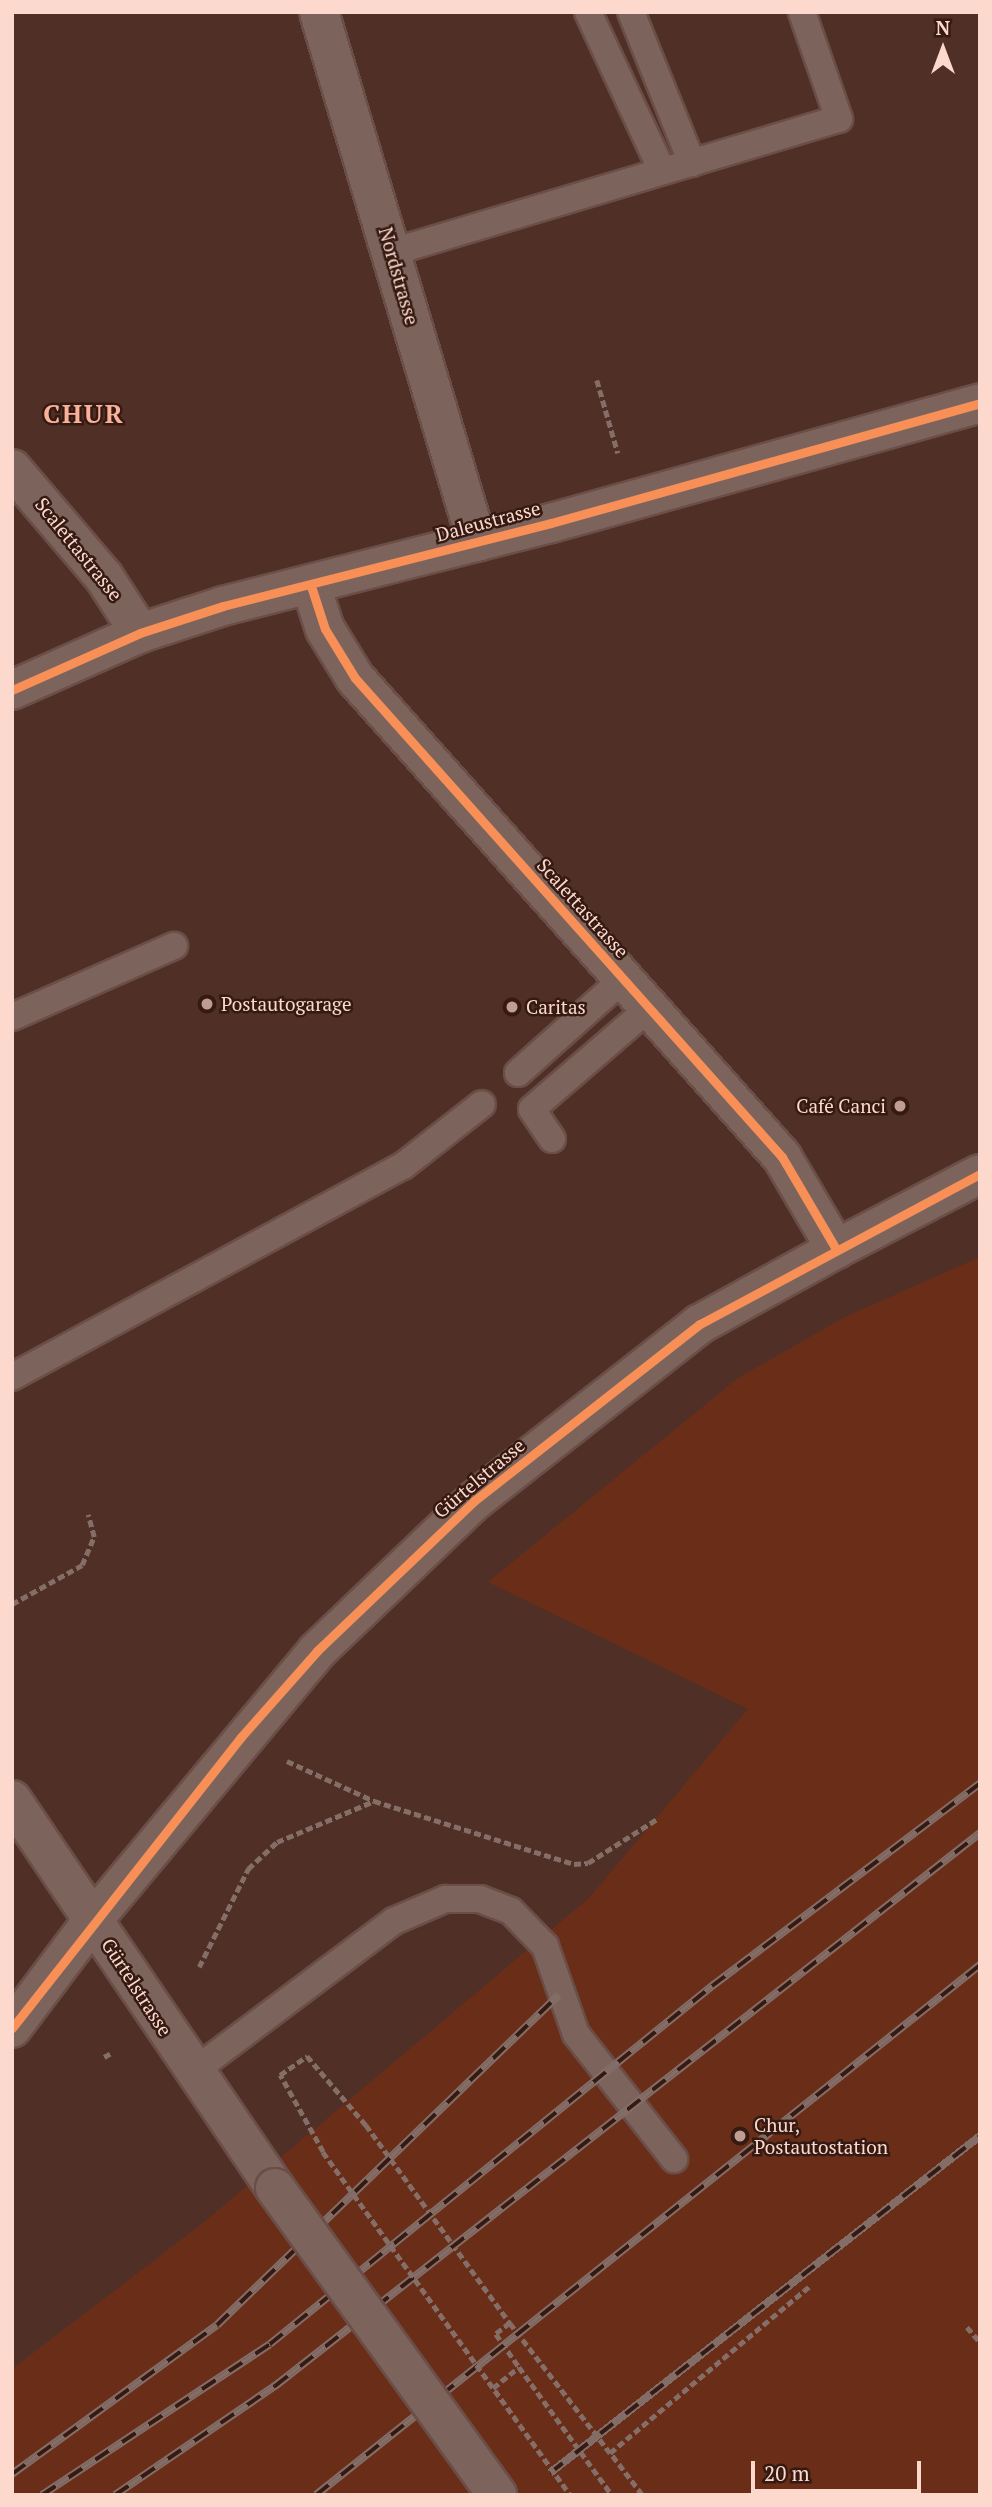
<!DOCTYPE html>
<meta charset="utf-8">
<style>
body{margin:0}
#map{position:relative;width:992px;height:2507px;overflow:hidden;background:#503026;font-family:"PT Serif",serif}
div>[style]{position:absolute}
.built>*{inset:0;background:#6a2d18}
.path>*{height:4.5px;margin-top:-2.25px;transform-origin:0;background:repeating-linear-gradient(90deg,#846e67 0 7px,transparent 0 10.5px)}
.roads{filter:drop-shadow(2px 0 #6b4e47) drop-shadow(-2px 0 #6b4e47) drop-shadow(0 2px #6b4e47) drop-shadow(0 -2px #6b4e47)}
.service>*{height:26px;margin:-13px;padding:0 13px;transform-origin:13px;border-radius:13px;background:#7c645c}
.minor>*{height:38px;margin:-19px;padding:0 19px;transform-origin:19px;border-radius:19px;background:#7c645c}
.tertiary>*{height:38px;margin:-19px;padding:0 19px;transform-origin:19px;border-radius:19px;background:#7c645c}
.rail>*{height:8px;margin-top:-4px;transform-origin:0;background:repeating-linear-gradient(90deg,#341a12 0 16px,#836d67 0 32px);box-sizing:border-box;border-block:2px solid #836d67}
.path-bridge>*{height:4.5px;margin-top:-2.25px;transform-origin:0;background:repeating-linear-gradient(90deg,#846e67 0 7px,transparent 0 10.5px)}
.bridges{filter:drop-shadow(2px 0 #6b4e47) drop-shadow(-2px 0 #6b4e47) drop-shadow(0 2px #6b4e47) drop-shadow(0 -2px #6b4e47)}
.tertiary-bridge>*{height:38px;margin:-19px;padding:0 19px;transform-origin:19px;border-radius:19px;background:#7c645c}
.cycleway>*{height:9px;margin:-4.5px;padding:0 4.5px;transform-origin:4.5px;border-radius:4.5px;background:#f78f57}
.dots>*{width:19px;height:19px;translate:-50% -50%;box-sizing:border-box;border:4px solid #341a12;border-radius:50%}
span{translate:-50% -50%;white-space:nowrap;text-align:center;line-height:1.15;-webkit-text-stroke:5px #341a12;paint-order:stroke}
.street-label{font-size:19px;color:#fdd8cc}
.poi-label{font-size:19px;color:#fdd8cc}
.left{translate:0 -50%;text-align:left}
.right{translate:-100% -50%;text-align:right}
.district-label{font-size:26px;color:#f9b19a;font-weight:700;letter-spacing:2px}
.frame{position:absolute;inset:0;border:14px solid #fdd8cc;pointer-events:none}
.north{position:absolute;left:908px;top:14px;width:70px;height:70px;-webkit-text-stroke:5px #341a12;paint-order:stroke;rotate:0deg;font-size:19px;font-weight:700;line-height:28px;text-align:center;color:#fdd8cc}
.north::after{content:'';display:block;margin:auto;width:24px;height:32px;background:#fdd8cc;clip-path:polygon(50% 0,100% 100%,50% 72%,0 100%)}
.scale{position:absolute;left:751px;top:2461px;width:170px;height:32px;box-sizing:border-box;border:4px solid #fdd8cc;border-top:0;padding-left:9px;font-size:21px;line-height:24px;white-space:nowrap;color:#fdd8cc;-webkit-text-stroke:5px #341a12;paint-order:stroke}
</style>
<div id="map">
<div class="built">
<div style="clip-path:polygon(980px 1257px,980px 2495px,12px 2495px,12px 2369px,203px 2223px,590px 1897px,748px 1709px,488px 1582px,738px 1378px,845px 1317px)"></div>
</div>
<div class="path">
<div style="left:597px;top:380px;width:76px;rotate:74deg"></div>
<div style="left:12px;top:1604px;width:80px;rotate:-29.1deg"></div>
<div style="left:82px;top:1565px;width:30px;rotate:-67deg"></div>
<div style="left:94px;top:1537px;width:23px;rotate:-105deg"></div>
<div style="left:287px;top:1761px;width:96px;rotate:24.7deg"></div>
<div style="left:374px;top:1801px;width:210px;rotate:17.5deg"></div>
<div style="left:574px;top:1864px;width:14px;rotate:-4deg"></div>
<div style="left:588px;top:1863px;width:82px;rotate:-32.5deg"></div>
<div style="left:199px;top:1967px;width:110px;rotate:-63.4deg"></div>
<div style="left:248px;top:1869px;width:40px;rotate:-43deg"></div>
<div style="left:277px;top:1842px;width:105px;rotate:-22.9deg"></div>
<div style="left:104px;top:2057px;width:10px;rotate:-29deg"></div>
<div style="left:323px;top:2152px;width:88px;rotate:-119.2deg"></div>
<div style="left:280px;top:2075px;width:33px;rotate:-35deg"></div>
<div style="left:307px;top:2056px;width:91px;rotate:49.5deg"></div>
<div style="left:366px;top:2125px;width:245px;rotate:54deg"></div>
<div style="left:510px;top:2323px;width:18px;rotate:142deg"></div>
<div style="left:496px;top:2334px;width:40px;rotate:55.1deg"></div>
<div style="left:510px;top:2323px;width:164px;rotate:52.4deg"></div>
<div style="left:967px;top:2327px;width:20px;rotate:49deg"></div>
<div style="left:493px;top:2388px;width:33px;rotate:-39deg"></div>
<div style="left:519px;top:2367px;width:158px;rotate:54deg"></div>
<div style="left:642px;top:2495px;width:53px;rotate:-127.3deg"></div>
<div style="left:610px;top:2453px;width:261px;rotate:-39.9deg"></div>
</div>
<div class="roads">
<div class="service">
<div style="left:588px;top:12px;width:175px;rotate:65deg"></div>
<div style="left:631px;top:12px;width:163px;rotate:68deg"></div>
<div style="left:392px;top:252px;width:466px;rotate:-16.6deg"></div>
<div style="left:839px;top:119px;width:113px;rotate:-109.1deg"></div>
<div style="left:12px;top:1017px;width:177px;rotate:-23.7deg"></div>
<div style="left:518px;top:1073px;width:141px;rotate:-41.8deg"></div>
<div style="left:552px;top:1139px;width:36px;rotate:-124deg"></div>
<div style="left:532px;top:1109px;width:155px;rotate:-40.8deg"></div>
<div style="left:12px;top:1377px;width:444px;rotate:-28.4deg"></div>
<div style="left:403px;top:1166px;width:100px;rotate:-38.1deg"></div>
<div style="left:194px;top:2071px;width:250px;rotate:-36.9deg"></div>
<div style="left:394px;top:1921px;width:56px;rotate:-23.3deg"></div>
<div style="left:445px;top:1899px;width:35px"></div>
<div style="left:480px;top:1899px;width:33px;rotate:21deg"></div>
<div style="left:511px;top:1911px;width:49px;rotate:45.8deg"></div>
<div style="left:545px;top:1946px;width:93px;rotate:70.6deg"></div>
<div style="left:576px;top:2034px;width:159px;rotate:51.9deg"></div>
</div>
<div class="minor">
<div style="left:319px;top:12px;width:553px;rotate:73.4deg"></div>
<div style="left:12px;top:469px;width:142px;rotate:49.6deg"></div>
<div style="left:104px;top:577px;width:67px;rotate:57.3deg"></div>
<div style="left:311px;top:586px;width:45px;rotate:72deg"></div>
<div style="left:325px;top:629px;width:57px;rotate:58.5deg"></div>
<div style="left:355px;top:678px;width:642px;rotate:48.28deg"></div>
<div style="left:782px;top:1157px;width:107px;rotate:59.6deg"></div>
<div style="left:836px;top:1249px;width:162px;rotate:-27.5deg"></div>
<div style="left:12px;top:690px;width:140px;rotate:-24deg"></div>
<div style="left:140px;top:633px;width:87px;rotate:-18deg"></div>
<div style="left:223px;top:606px;width:338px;rotate:-14.2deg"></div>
<div style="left:551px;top:523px;width:445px;rotate:-15.6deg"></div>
<div style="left:12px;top:1800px;width:145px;rotate:56deg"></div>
<div style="left:93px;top:1920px;width:135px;rotate:126.9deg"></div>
</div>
<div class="tertiary">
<div style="left:275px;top:2188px;width:324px;rotate:-124.2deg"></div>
<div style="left:93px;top:1920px;width:350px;rotate:-50.2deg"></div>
<div style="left:317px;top:1651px;width:217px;rotate:-43.7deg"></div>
<div style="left:474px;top:1501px;width:287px;rotate:-38.1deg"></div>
<div style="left:700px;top:1324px;width:155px;rotate:-28.9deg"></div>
</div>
</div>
<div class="rail">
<div style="left:550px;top:2473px;width:546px;rotate:-38.09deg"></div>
<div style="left:12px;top:2474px;width:253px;rotate:-36deg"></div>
<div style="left:217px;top:2325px;width:475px;rotate:-44deg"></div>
<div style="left:42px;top:2495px;width:273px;rotate:-33.5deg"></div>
<div style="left:270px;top:2344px;width:569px;rotate:-39.01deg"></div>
<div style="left:712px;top:1986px;width:336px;rotate:-37.1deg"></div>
<div style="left:115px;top:2495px;width:194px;rotate:-34.3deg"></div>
<div style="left:275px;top:2386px;width:896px;rotate:-38.11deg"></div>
<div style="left:316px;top:2495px;width:850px;rotate:-38.6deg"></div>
</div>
<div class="path-bridge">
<div style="left:323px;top:2152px;width:423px;rotate:54.2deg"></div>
</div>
<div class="bridges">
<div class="tertiary-bridge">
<div style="left:275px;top:2188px;width:379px;rotate:54.1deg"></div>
</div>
</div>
<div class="cycleway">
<div style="left:311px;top:586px;width:45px;rotate:72deg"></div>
<div style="left:325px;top:629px;width:57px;rotate:58.5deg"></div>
<div style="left:355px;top:678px;width:642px;rotate:48.28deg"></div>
<div style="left:782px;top:1157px;width:107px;rotate:59.6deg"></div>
<div style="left:12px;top:690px;width:140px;rotate:-24deg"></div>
<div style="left:140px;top:633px;width:87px;rotate:-18deg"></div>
<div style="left:223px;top:606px;width:338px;rotate:-14.2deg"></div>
<div style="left:551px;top:523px;width:445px;rotate:-15.6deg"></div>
<div style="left:12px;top:2028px;width:370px;rotate:-51.8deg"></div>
<div style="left:241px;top:1737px;width:115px;rotate:-48.5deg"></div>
<div style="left:317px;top:1651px;width:217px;rotate:-43.7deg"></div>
<div style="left:474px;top:1501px;width:287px;rotate:-38.1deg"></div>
<div style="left:700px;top:1324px;width:318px;rotate:-28.2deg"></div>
</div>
<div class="dots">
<div style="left:207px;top:1004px;background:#c09d92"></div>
<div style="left:512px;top:1007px;background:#c09d92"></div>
<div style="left:900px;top:1106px;background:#c09d92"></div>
<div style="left:740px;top:2136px;background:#c09d92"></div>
</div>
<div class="street-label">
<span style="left:399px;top:276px;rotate:74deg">Nordstrasse</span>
<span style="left:488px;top:521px;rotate:-15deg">Daleustrasse</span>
<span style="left:79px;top:549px;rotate:51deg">Scalettastrasse</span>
<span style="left:583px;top:908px;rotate:48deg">Scalettastrasse</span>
<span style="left:479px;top:1478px;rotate:-40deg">Gürtelstrasse</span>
<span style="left:137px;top:1987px;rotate:57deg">Gürtelstrasse</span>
</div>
<div class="poi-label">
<span class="left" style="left:221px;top:1004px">Postautogarage</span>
<span class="left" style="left:526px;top:1007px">Caritas</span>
<span class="right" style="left:886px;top:1106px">Café Canci</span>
<span class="left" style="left:754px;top:2136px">Chur,<br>Postautostation</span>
</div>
<div class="district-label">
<span style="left:84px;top:414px">CHUR</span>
</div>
<div class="frame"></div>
<div class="north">N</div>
<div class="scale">20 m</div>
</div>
